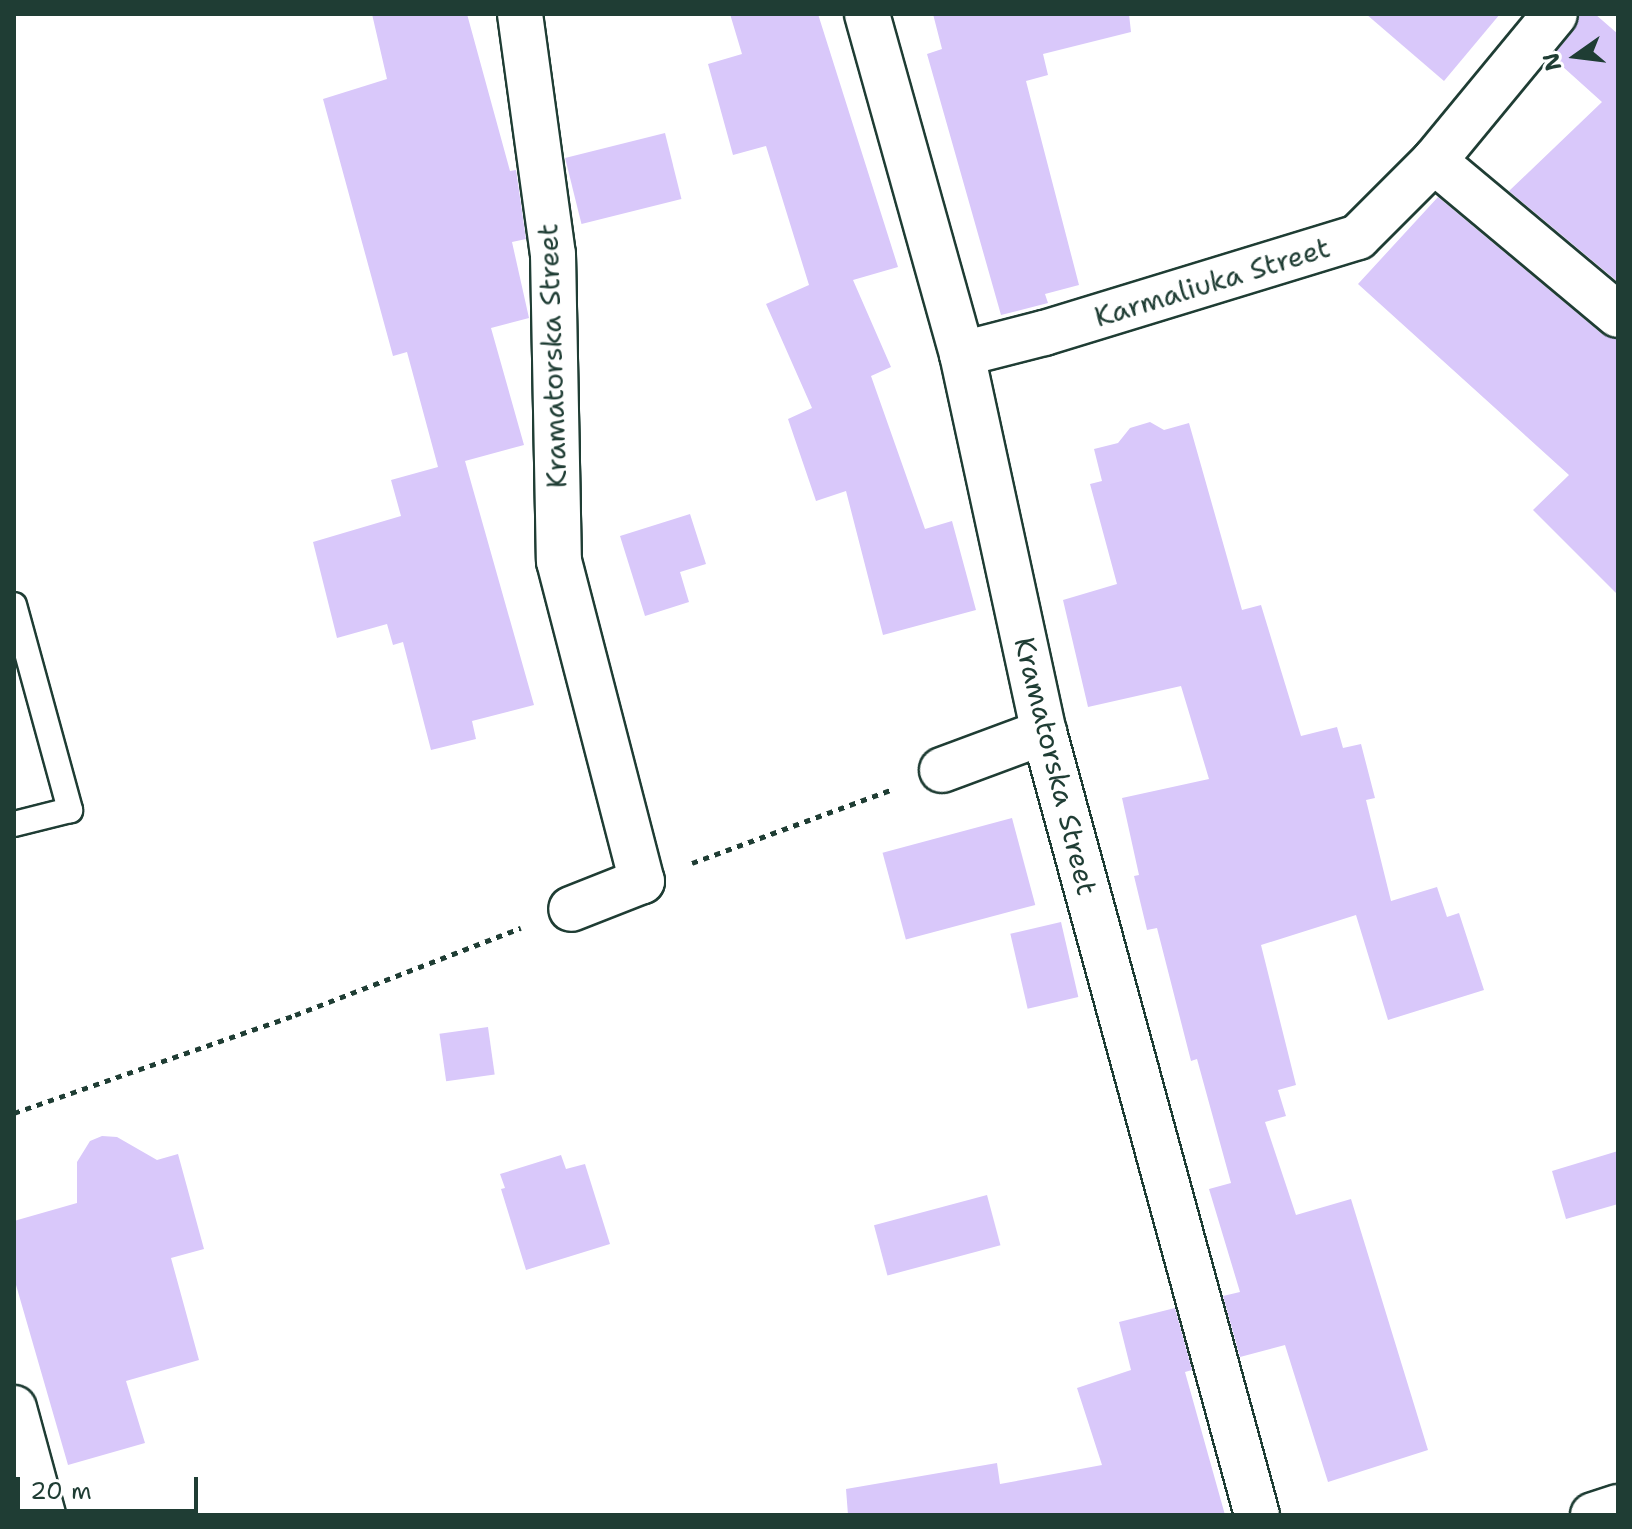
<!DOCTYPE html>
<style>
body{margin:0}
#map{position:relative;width:1632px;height:1529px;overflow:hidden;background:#fff;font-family:"Shantell Sans",sans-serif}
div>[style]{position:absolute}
.building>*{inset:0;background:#d9c8fa;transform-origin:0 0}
.path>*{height:5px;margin-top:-2.5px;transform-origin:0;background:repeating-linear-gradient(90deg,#1f3d34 0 6px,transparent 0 12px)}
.roads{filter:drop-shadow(2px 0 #1f3d34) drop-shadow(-2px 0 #1f3d34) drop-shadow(0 2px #1f3d34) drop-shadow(0 -2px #1f3d34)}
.service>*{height:24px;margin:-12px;padding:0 12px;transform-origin:12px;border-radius:12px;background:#fff}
.minor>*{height:44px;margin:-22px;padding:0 22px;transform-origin:22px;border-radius:22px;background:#fff}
span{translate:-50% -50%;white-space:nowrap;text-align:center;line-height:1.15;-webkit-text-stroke:7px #fff;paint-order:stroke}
.street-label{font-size:28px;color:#1f3d34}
.frame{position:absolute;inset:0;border:16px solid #1f3d34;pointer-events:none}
.north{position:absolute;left:1536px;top:16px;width:80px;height:80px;-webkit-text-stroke:6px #fff;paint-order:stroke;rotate:256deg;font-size:22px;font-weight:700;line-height:32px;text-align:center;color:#1f3d34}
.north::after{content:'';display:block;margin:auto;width:28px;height:36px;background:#1f3d34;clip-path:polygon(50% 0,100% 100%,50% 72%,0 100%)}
.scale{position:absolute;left:16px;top:1477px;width:182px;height:36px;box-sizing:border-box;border:4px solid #1f3d34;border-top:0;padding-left:10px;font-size:24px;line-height:28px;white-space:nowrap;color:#1f3d34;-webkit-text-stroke:6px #fff;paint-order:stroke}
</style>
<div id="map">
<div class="building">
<div style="clip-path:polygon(372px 14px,467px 14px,510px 171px,516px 170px,526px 239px,512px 242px,529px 318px,491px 328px,524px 445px,465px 461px,534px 705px,472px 721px,476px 739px,431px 750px,403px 642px,393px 645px,387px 624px,337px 638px,313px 542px,401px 516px,391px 480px,438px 467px,407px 352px,393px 356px,323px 99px,387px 79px)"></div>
<div style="clip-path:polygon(730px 14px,818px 14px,898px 267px,853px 280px,891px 367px,871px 376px,925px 529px,952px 521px,976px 610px,883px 635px,846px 491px,816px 501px,788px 419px,812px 408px,766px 304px,809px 285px,766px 146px,733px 155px,708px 64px,742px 54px)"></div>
<div style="clip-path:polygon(933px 14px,1129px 14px,1131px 32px,1043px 54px,1048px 75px,1026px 81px,1079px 285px,1045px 294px,1048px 303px,1001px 315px,927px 54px,942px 49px)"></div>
<div style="clip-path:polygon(1366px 14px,1500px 14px,1444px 81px)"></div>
<div style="clip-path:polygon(1579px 14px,1595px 14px,1618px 34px,1618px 282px,1509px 191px,1602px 102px,1552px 57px,1574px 30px)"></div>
<div style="left:665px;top:133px;width:68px;height:103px;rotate:76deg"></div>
<div style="clip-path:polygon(1438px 197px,1602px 334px,1618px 339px,1618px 595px,1533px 510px,1569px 475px,1358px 284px)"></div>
<div style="clip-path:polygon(1150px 422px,1164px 430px,1189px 423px,1242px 610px,1261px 605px,1301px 736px,1337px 727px,1343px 748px,1361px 744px,1375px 798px,1366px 800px,1391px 901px,1437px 887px,1447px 917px,1459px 913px,1484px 990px,1388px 1020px,1356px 915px,1261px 945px,1296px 1085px,1278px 1090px,1286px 1116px,1265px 1122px,1296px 1215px,1351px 1199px,1428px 1450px,1328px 1482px,1285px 1345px,1240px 1357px,1223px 1296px,1240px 1292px,1209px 1189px,1231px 1183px,1197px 1059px,1191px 1061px,1157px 928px,1147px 930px,1134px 876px,1139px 875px,1122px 798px,1209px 779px,1181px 686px,1088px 707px,1063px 600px,1117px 584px,1090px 484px,1102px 481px,1094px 449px,1118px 443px,1130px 428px)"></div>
<div style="clip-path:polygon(690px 514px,706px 564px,680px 572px,689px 602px,645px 616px,620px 536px)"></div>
<div style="left:1012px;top:818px;width:90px;height:134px;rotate:75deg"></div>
<div style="left:1061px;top:922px;width:77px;height:52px;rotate:77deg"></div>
<div style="left:488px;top:1027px;width:48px;height:49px;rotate:82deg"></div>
<div style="clip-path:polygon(102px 1136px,117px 1137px,157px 1160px,178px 1154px,204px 1249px,171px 1258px,199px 1360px,126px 1381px,145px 1443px,68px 1465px,14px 1278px,14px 1221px,77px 1203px,77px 1162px,90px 1141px)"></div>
<div style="clip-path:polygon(1618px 1151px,1618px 1204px,1566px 1219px,1552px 1171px)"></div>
<div style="clip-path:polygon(561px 1155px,566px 1169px,585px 1164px,610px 1244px,526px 1270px,501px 1189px,505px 1188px,500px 1174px)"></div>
<div style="left:987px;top:1195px;width:52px;height:117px;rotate:75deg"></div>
<div style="clip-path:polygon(1175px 1308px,1192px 1370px,1185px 1372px,1225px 1515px,848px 1515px,846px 1489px,997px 1463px,1000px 1484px,1102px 1465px,1077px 1388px,1131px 1370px,1119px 1322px)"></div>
</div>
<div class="path">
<div style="left:692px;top:863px;width:214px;rotate:-20.2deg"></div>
<div style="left:14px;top:1113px;width:298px;rotate:-19.2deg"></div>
<div style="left:295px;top:1015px;width:242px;rotate:-21.1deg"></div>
</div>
<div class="roads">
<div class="service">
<div style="left:14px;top:605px;width:213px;rotate:74.7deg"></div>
<div style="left:70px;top:810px;width:58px;rotate:166deg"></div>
</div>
<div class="minor">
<div style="left:520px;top:14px;width:242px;rotate:82.2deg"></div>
<div style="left:553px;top:254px;width:307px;rotate:88.9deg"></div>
<div style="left:559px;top:561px;width:331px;rotate:75.5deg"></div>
<div style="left:642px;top:881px;width:76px;rotate:158.5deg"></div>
<div style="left:867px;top:14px;width:353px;rotate:74.4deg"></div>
<div style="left:962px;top:354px;width:387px;rotate:77.8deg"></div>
<div style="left:1044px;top:732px;width:811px;rotate:74.78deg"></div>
<div style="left:1434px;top:161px;width:240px;rotate:39.9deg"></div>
<div style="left:962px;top:354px;width:85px;rotate:-14.4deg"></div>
<div style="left:1044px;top:333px;width:328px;rotate:-17deg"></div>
<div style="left:1358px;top:237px;width:107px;rotate:-45deg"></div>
<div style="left:1434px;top:161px;width:190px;rotate:-50.5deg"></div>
<div style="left:942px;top:770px;width:109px;rotate:-20.4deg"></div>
<div style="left:14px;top:1408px;width:111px;rotate:74.8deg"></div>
<div style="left:1593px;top:1515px;width:26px;rotate:-18deg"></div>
</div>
</div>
<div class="street-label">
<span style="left:1212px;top:282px;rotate:-17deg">Karmaliuka Street</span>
<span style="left:552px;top:356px;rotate:-92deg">Kramatorska Street</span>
<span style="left:1056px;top:766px;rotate:76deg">Kramatorska Street</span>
</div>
<div class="frame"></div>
<div class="north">N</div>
<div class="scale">20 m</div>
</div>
